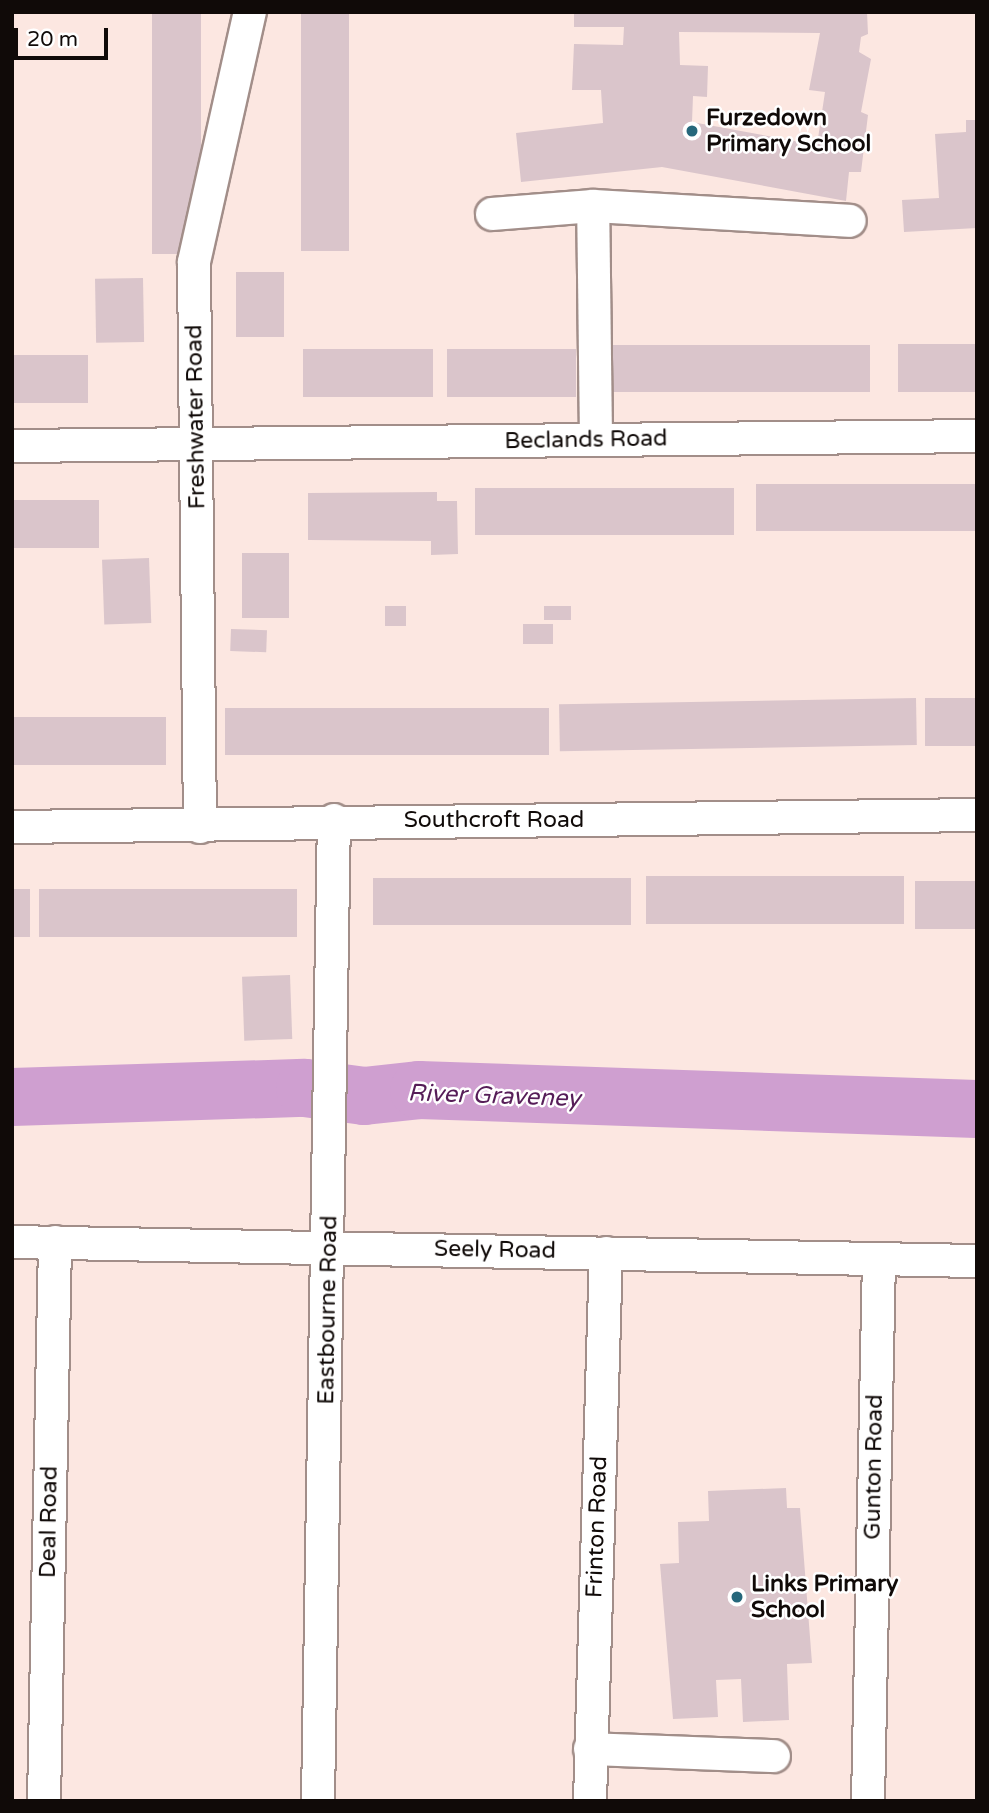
<!DOCTYPE html>
<style>
body{margin:0}
#map{position:relative;width:989px;height:1813px;overflow:hidden;background:#fce7e1;font-family:"Varela Round",sans-serif}
div>[style]{position:absolute}
.river>*{height:58px;margin:-29px;padding:0 29px;transform-origin:29px;border-radius:29px;background:#cf9fd0}
.building>*{inset:0;background:#dac5cb;transform-origin:0 0}
.roads{filter:drop-shadow(2px 0 #a28e89) drop-shadow(-2px 0 #a28e89) drop-shadow(0 2px #a28e89) drop-shadow(0 -2px #a28e89)}
.minor>*{height:32px;margin:-16px;padding:0 16px;transform-origin:16px;border-radius:16px;background:#fff}
.dots>*{width:19px;height:19px;translate:-50% -50%;box-sizing:border-box;border:4px solid #fff;border-radius:50%}
span{translate:-50% -50%;white-space:nowrap;text-align:center;line-height:1.15;-webkit-text-stroke:5px #fff;paint-order:stroke}
.poi-label{font-size:23px;color:#100a08;font-weight:700}
.left{translate:0 -50%;text-align:left}
.street-label{font-size:23px;color:#100a08}
.water-label{font-size:24px;color:#561d58;font-style:italic}
.frame{position:absolute;inset:0;border:14px solid #100a08;pointer-events:none}
.scale{position:absolute;left:14px;top:28px;width:94px;height:32px;box-sizing:border-box;border:4px solid #100a08;border-top:0;padding-left:9px;font-size:21px;line-height:24px;white-space:nowrap;color:#100a08;-webkit-text-stroke:5px #fff;paint-order:stroke}
</style>
<div id="map">
<div class="river">
<div style="left:12px;top:1097px;width:293px;rotate:-1.8deg"></div>
<div style="left:305px;top:1088px;width:60px;rotate:7.7deg"></div>
<div style="left:364px;top:1096px;width:55px;rotate:-6.2deg"></div>
<div style="left:419px;top:1090px;width:558px;rotate:1.95deg"></div>
</div>
<div class="building">
<div style="left:152px;top:12px;width:49px;height:242px"></div>
<div style="left:301px;top:12px;width:48px;height:239px"></div>
<div style="clip-path:polygon(evenodd,574px 12px,867px 12px,868px 34px,861px 37px,859px 52px,871px 59px,861px 112px,868px 115px,861px 172px,849px 172px,846px 201px,662px 167px,521px 182px,516px 133px,603px 123px,601px 90px,572px 90px,574px 44px,623px 45px,624px 27px,574px 27px,574px 12px,679px 32px,820px 33px,809px 90px,825px 92px,817px 145px,692px 122px,693px 96px,707px 97px,708px 66px,680px 65px,679px 32px)"></div>
<div style="clip-path:polygon(966px 120px,977px 120px,977px 228px,904px 232px,902px 200px,939px 198px,935px 134px,966px 132px)"></div>
<div style="left:236px;top:272px;width:48px;height:65px"></div>
<div style="left:143px;top:278px;width:64px;height:48px;rotate:89deg"></div>
<div style="left:977px;top:344px;width:48px;height:79px;rotate:90deg"></div>
<div style="left:870px;top:345px;width:47px;height:259px;rotate:90deg"></div>
<div style="left:433px;top:349px;width:48px;height:130px;rotate:90deg"></div>
<div style="left:447px;top:349px;width:129px;height:48px"></div>
<div style="left:12px;top:355px;width:76px;height:48px"></div>
<div style="left:977px;top:484px;width:47px;height:221px;rotate:90deg"></div>
<div style="left:734px;top:488px;width:47px;height:259px;rotate:90deg"></div>
<div style="clip-path:polygon(437px 492px,437px 501px,457px 501px,458px 554px,431px 555px,431px 541px,308px 540px,308px 493px)"></div>
<div style="left:12px;top:500px;width:87px;height:48px"></div>
<div style="left:242px;top:553px;width:47px;height:65px"></div>
<div style="left:149px;top:558px;width:65px;height:47px;rotate:88deg"></div>
<div style="left:385px;top:606px;width:21px;height:20px"></div>
<div style="left:544px;top:606px;width:27px;height:14px"></div>
<div style="left:523px;top:624px;width:30px;height:20px"></div>
<div style="left:231px;top:629px;width:36px;height:22px;rotate:2deg"></div>
<div style="left:916px;top:698px;width:47px;height:357px;rotate:89deg"></div>
<div style="left:977px;top:698px;width:48px;height:52px;rotate:90deg"></div>
<div style="left:549px;top:708px;width:47px;height:324px;rotate:90deg"></div>
<div style="left:166px;top:717px;width:48px;height:154px;rotate:90deg"></div>
<div style="left:904px;top:876px;width:48px;height:258px;rotate:90deg"></div>
<div style="left:631px;top:878px;width:47px;height:258px;rotate:90deg"></div>
<div style="left:915px;top:881px;width:62px;height:48px"></div>
<div style="left:12px;top:889px;width:18px;height:48px"></div>
<div style="left:297px;top:889px;width:48px;height:258px;rotate:90deg"></div>
<div style="left:290px;top:975px;width:64px;height:48px;rotate:88deg"></div>
<div style="clip-path:polygon(786px 1488px,787px 1508px,800px 1508px,812px 1663px,787px 1664px,789px 1720px,743px 1722px,741px 1679px,716px 1680px,718px 1717px,673px 1719px,660px 1564px,679px 1563px,678px 1522px,709px 1521px,708px 1491px)"></div>
</div>
<div class="roads">
<div class="minor">
<div style="left:492px;top:214px;width:101px;rotate:-4.5deg"></div>
<div style="left:596px;top:439px;width:233px;rotate:-90.7deg"></div>
<div style="left:593px;top:206px;width:257px;rotate:3.3deg"></div>
<div style="left:12px;top:446px;width:965px;rotate:-0.59deg"></div>
<div style="left:12px;top:827px;width:965px;rotate:-0.71deg"></div>
<div style="left:200px;top:827px;width:565px;rotate:-90.61deg"></div>
<div style="left:194px;top:262px;width:256px;rotate:-77.4deg"></div>
<div style="left:12px;top:1242px;width:965px;rotate:1.13deg"></div>
<div style="left:590px;top:1749px;width:184px;rotate:2.2deg"></div>
<div style="left:44px;top:1801px;width:559px;rotate:-88.87deg"></div>
<div style="left:318px;top:1801px;width:981px;rotate:-89.07deg"></div>
<div style="left:590px;top:1801px;width:548px;rotate:-88.33deg"></div>
<div style="left:868px;top:1801px;width:542px;rotate:-88.84deg"></div>
</div>
</div>
<div class="dots">
<div style="left:692px;top:131px;background:#26677b"></div>
<div style="left:737px;top:1597px;background:#26677b"></div>
</div>
<div class="poi-label">
<span class="left" style="left:706px;top:131px">Furzedown<br>Primary School</span>
<span class="left" style="left:751px;top:1597px">Links Primary<br>School</span>
</div>
<div class="street-label">
<span style="left:196px;top:417px;rotate:-91deg">Freshwater Road</span>
<span style="left:586px;top:440px;rotate:-1deg">Beclands Road</span>
<span style="left:494px;top:820px">Southcroft Road</span>
<span style="left:495px;top:1250px;rotate:1deg">Seely Road</span>
<span style="left:328px;top:1310px;rotate:-89deg">Eastbourne Road</span>
<span style="left:874px;top:1467px;rotate:-89deg">Gunton Road</span>
<span style="left:49px;top:1522px;rotate:-89deg">Deal Road</span>
<span style="left:597px;top:1527px;rotate:-88deg">Frinton Road</span>
</div>
<div class="water-label">
<span style="left:494px;top:1096px;rotate:2deg">River Graveney</span>
</div>
<div class="frame"></div>
<div class="scale">20 m</div>
</div>
